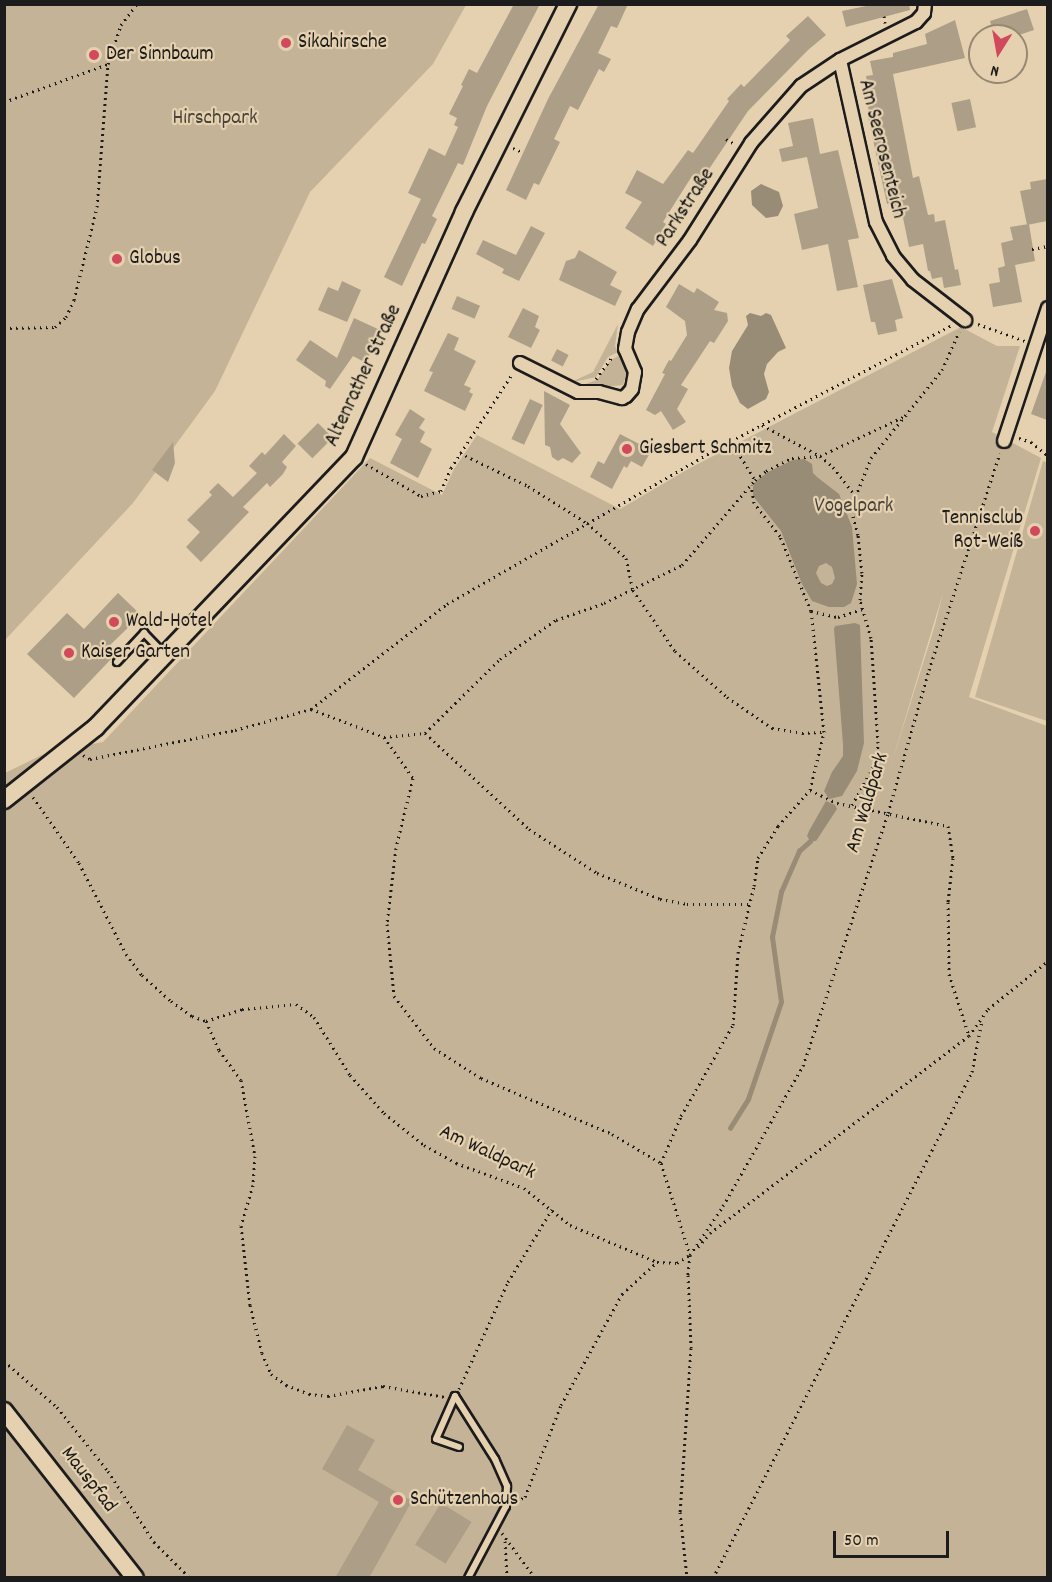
<!DOCTYPE html>
<meta charset="utf-8">
<style>
body{margin:0}
#map{position:relative;width:1052px;height:1582px;overflow:hidden;background:#e5d1af;font-family:Dekko,sans-serif}
div>[style]{position:absolute}
.green>*{inset:0;background:#c4b397}
.water>*{inset:0;background:#988c77}
.stream>*{height:4.5px;margin:-2.25px;padding:0 2.25px;transform-origin:2.25px;border-radius:2.25px;background:#988c77}
.building>*{inset:0;background:#ad9f87;transform-origin:0 0}
.path>*{height:3px;margin-top:-1.5px;transform-origin:0;background:repeating-linear-gradient(90deg,#1c1c1c 0 1.5px,transparent 0 6px)}
.roads{filter:drop-shadow(2px 0 #1c1c1c) drop-shadow(-2px 0 #1c1c1c) drop-shadow(0 2px #1c1c1c) drop-shadow(0 -2px #1c1c1c)}
.service>*{height:6px;margin:-3px;padding:0 3px;transform-origin:3px;border-radius:3px;background:#e5d1af}
.minor>*{height:12px;margin:-6px;padding:0 6px;transform-origin:6px;border-radius:6px;background:#e5d1af}
.tertiary>*{height:16px;margin:-8px;padding:0 8px;transform-origin:8px;border-radius:8px;background:#e5d1af}
.dots>*{width:16px;height:16px;translate:-50% -50%;box-sizing:border-box;border:3px solid #e5d1af;border-radius:50%}
span{translate:-50% -50%;white-space:nowrap;text-align:center;line-height:1.15;-webkit-text-stroke:4.5px #e5d1af;paint-order:stroke}
.poi-label{font-size:21px;color:#1c1c1c}
.left{translate:0 -50%;text-align:left}
.right{translate:-100% -50%;text-align:right}
.park-label{font-size:21px;color:#46423b}
.street-label{font-size:21px;color:#1c1c1c}
.frame{position:absolute;inset:0;border:6px solid #1c1c1c;pointer-events:none}
.north{position:absolute;left:968px;top:24px;width:60px;height:60px;box-sizing:border-box;background:#e5d1af;border:2px solid #958974;border-radius:50%;rotate:191deg;font-size:16px;font-weight:700;line-height:24px;text-align:center;color:#1c1c1c}
.north::after{content:'';display:block;margin:auto;width:21px;height:27px;background:#d1495b;clip-path:polygon(50% 0,100% 100%,50% 72%,0 100%)}
.scale{position:absolute;left:833px;top:1531px;width:116px;height:27px;box-sizing:border-box;border:3px solid #1c1c1c;border-top:0;padding-left:8px;font-size:18px;line-height:21px;white-space:nowrap;color:#1c1c1c;-webkit-text-stroke:4px #e5d1af;paint-order:stroke}
</style>
<div id="map">
<div class="green">
<div style="clip-path:polygon(5px 5px,466px 5px,433px 64px,310px 192px,215px 391px,133px 503px,5px 640px)"></div>
<div style="clip-path:polygon(618px 324px,615px 346px,618px 352px,608px 357px,596px 377px,569px 383px,593px 372px)"></div>
<div style="clip-path:polygon(evenodd,961px 327px,997px 346px,1020px 346px,992px 432px,1041px 458px,969px 697px,1047px 726px,1047px 1577px,5px 1578px,5px 773px,46px 753px,103px 742px,370px 458px,442px 495px,454px 469px,477px 435px,620px 509px,690px 468px,961px 327px,943px 593px,935px 625px,888px 775px,892px 762px,943px 593px)"></div>
<div style="clip-path:polygon(620px 355px,627px 372px,623px 385px,584px 389px,579px 386px,597px 380px,611px 360px)"></div>
<div style="clip-path:polygon(1043px 461px,1048px 463px,1047px 721px,975px 697px)"></div>
</div>
<div class="water">
<div style="clip-path:polygon(761px 184px,779px 192px,783px 206px,778px 216px,766px 218px,752px 205px,751px 191px)"></div>
<div style="clip-path:polygon(766px 313px,771px 315px,786px 348px,778px 352px,767px 364px,764px 374px,769px 392px,766px 399px,748px 409px,740px 403px,732px 386px,729px 368px,732px 351px,748px 325px,746px 316px,750px 313px,761px 316px)"></div>
<div style="clip-path:polygon(evenodd,804px 459px,812px 464px,813px 473px,817px 477px,839px 494px,852px 527px,857px 584px,851px 603px,844px 607px,829px 607px,812px 601px,802px 584px,781px 531px,753px 496px,753px 487px,756px 481px,768px 472px,793px 460px,804px 459px,826px 563px,832px 567px,835px 578px,832px 584px,827px 586px,821px 583px,816px 573px,819px 566px,826px 563px)"></div>
<div style="clip-path:polygon(855px 623px,860px 625px,864px 743px,857px 771px,842px 796px,829px 799px,824px 791px,832px 772px,843px 756px,843px 744px,834px 629px,835px 626px)"></div>
<div style="clip-path:polygon(826px 801px,835px 805px,837px 809px,816px 841px,810px 841px,807px 836px,809px 831px)"></div>
</div>
<div class="stream">
<div style="left:730px;top:1128px;width:34px;rotate:-58deg"></div>
<div style="left:748px;top:1099px;width:102px;rotate:-71.2deg"></div>
<div style="left:781px;top:1002px;width:66px;rotate:-97.9deg"></div>
<div style="left:772px;top:937px;width:46px;rotate:-78.7deg"></div>
<div style="left:781px;top:892px;width:45px;rotate:-66.3deg"></div>
<div style="left:799px;top:851px;width:15px;rotate:-42deg"></div>
</div>
<div class="building">
<div style="clip-path:polygon(514px 4px,540px 4px,487px 106px,463px 165px,458px 163px,432px 216px,437px 219px,425px 244px,422px 243px,402px 286px,384px 277px,421px 199px,408px 193px,429px 148px,445px 156px,458px 127px,454px 125px,457px 118px,449px 114px,463px 86px,461px 85px,469px 69px,477px 73px)"></div>
<div style="clip-path:polygon(599px 4px,628px 4px,617px 28px,611px 26px,598px 53px,611px 59px,604px 72px,599px 69px,578px 110px,570px 106px,554px 139px,560px 142px,539px 185px,534px 183px,526px 200px,506px 190px,548px 99px)"></div>
<div style="clip-path:polygon(876px 4px,909px 4px,910px 10px,846px 27px,842px 11px)"></div>
<div style="clip-path:polygon(1027px 9px,1034px 30px,1016px 36px,995px 36px,990px 21px)"></div>
<div style="clip-path:polygon(808px 16px,826px 35px,808px 50px,748px 111px,701px 181px,692px 176px,663px 222px,666px 224px,653px 246px,625px 228px,642px 202px,625px 193px,637px 170px,663px 184px,688px 150px,693px 153px,729px 101px,727px 99px,741px 84px,744px 87px,790px 40px,786px 36px)"></div>
<div style="clip-path:polygon(955px 20px,965px 58px,893px 74px,913px 178px,919px 176px,928px 215px,934px 214px,935px 222px,945px 220px,955px 270px,958px 269px,961px 285px,944px 288px,942px 277px,932px 279px,930px 271px,928px 271px,923px 244px,909px 247px,902px 213px,893px 215px,890px 203px,887px 204px,868px 117px,870px 117px,866px 97px,870px 96px,866px 76px,873px 75px,870px 61px,893px 57px,893px 53px,927px 44px,925px 34px)"></div>
<div style="left:970px;top:99px;width:29px;height:19px;rotate:78deg"></div>
<div style="clip-path:polygon(813px 118px,820px 154px,838px 150px,859px 238px,848px 240px,858px 287px,837px 291px,828px 244px,802px 250px,794px 214px,818px 208px,807px 157px,782px 162px,779px 149px,793px 146px,788px 123px)"></div>
<div style="clip-path:polygon(1047px 179px,1047px 221px,1027px 225px,1020px 191px,1031px 189px,1030px 182px)"></div>
<div style="clip-path:polygon(1029px 224px,1035px 261px,1015px 265px,1022px 302px,993px 307px,989px 284px,1000px 282px,998px 268px,1005px 266px,1001px 243px,1013px 240px,1010px 227px)"></div>
<div style="clip-path:polygon(531px 226px,545px 233px,519px 281px,502px 273px,504px 269px,476px 254px,483px 240px,516px 255px)"></div>
<div style="clip-path:polygon(579px 250px,617px 272px,610px 285px,622px 291px,615px 306px,559px 280px,566px 261px,575px 258px)"></div>
<div style="clip-path:polygon(892px 279px,903px 318px,895px 320px,897px 331px,878px 335px,875px 322px,871px 322px,863px 285px)"></div>
<div style="clip-path:polygon(342px 281px,361px 290px,347px 322px,318px 310px,328px 287px,338px 291px)"></div>
<div style="clip-path:polygon(679px 284px,694px 293px,697px 288px,719px 302px,714px 310px,727px 313px,728px 321px,714px 343px,710px 341px,681px 385px,688px 389px,677px 409px,686px 422px,673px 430px,661px 411px,655px 415px,646px 410px,665px 374px,662px 373px,669px 360px,671px 361px,687px 335px,685px 321px,666px 307px)"></div>
<div style="left:457px;top:296px;width:25px;height:14px;rotate:23deg"></div>
<div style="clip-path:polygon(523px 308px,539px 316px,535px 327px,540px 330px,531px 348px,508px 337px)"></div>
<div style="clip-path:polygon(354px 318px,380px 330px,366px 363px,353px 356px,330px 389px,325px 386px,326px 381px,296px 360px,310px 340px,337px 358px)"></div>
<div style="clip-path:polygon(448px 333px,459px 338px,454px 350px,476px 361px,464px 385px,471px 388px,469px 392px,473px 394px,465px 411px,424px 391px,433px 372px,429px 371px)"></div>
<div style="left:557px;top:349px;width:13px;height:13px;rotate:27deg"></div>
<div style="clip-path:polygon(1046px 372px,1047px 372px,1047px 420px,1031px 414px)"></div>
<div style="clip-path:polygon(544px 391px,570px 405px,560px 424px,581px 453px,572px 463px,563px 458px,558px 461px,552px 457px,550px 447px,545px 445px)"></div>
<div style="left:530px;top:399px;width:14px;height:44px;rotate:25deg"></div>
<div style="clip-path:polygon(410px 409px,425px 419px,419px 428px,425px 432px,420px 442px,432px 449px,418px 478px,390px 463px,402px 439px,395px 435px)"></div>
<div style="left:318px;top:423px;width:21px;height:29px;rotate:45deg"></div>
<div style="clip-path:polygon(284px 434px,296px 446px,282px 462px,287px 467px,283px 474px,270px 487px,267px 483px,243px 507px,249px 512px,201px 562px,186px 547px,200px 532px,187px 520px,212px 495px,209px 492px,218px 483px,233px 497px,257px 473px,249px 466px,262px 452px,265px 455px)"></div>
<div style="clip-path:polygon(620px 434px,647px 448px,650px 453px,642px 467px,631px 461px,627px 468px,624px 466px,612px 489px,590px 477px,598px 461px,604px 464px)"></div>
<div style="clip-path:polygon(173px 442px,175px 463px,168px 482px,152px 470px)"></div>
<div style="clip-path:polygon(118px 593px,141px 615px,105px 650px,113px 657px,74px 698px,27px 654px,67px 613px,84px 629px)"></div>
<div style="clip-path:polygon(347px 1425px,375px 1440px,358px 1470px,412px 1501px,369px 1578px,335px 1578px,379px 1502px,322px 1469px)"></div>
<div style="left:441px;top:1503px;width:36px;height:49px;rotate:32deg"></div>
</div>
<div class="path">
<div style="left:884px;top:16px;width:7px;rotate:82deg"></div>
<div style="left:4px;top:102px;width:111px;rotate:-20.1deg"></div>
<div style="left:726px;top:139px;width:10px;rotate:29deg"></div>
<div style="left:513px;top:148px;width:10px;rotate:24deg"></div>
<div style="left:1032px;top:249px;width:16px;rotate:-11deg"></div>
<div style="left:978px;top:324px;width:50px;rotate:19.9deg"></div>
<div style="left:4px;top:328px;width:51px;rotate:-1.1deg"></div>
<div style="left:55px;top:327px;width:15px;rotate:-42deg"></div>
<div style="left:66px;top:317px;width:19px;rotate:-65deg"></div>
<div style="left:74px;top:300px;width:96px;rotate:-76.1deg"></div>
<div style="left:97px;top:207px;width:143px;rotate:-85.6deg"></div>
<div style="left:108px;top:64px;width:41px;rotate:-71.6deg"></div>
<div style="left:121px;top:25px;width:26px;rotate:-53deg"></div>
<div style="left:596px;top:379px;width:29px;rotate:-54deg"></div>
<div style="left:762px;top:425px;width:66px;rotate:28.1deg"></div>
<div style="left:820px;top:456px;width:17px;rotate:40deg"></div>
<div style="left:833px;top:467px;width:36px;rotate:52deg"></div>
<div style="left:1019px;top:438px;width:13px;rotate:18deg"></div>
<div style="left:1031px;top:442px;width:22px;rotate:39deg"></div>
<div style="left:731px;top:441px;width:46px;rotate:58.4deg"></div>
<div style="left:460px;top:453px;width:76px;rotate:25.9deg"></div>
<div style="left:528px;top:486px;width:70px;rotate:32.1deg"></div>
<div style="left:587px;top:523px;width:52px;rotate:41.9deg"></div>
<div style="left:626px;top:558px;width:33px;rotate:78deg"></div>
<div style="left:633px;top:590px;width:74px;rotate:55.5deg"></div>
<div style="left:675px;top:651px;width:69px;rotate:41.5deg"></div>
<div style="left:727px;top:697px;width:55px;rotate:34.6deg"></div>
<div style="left:772px;top:728px;width:30px;rotate:9deg"></div>
<div style="left:802px;top:733px;width:22px;rotate:-3deg"></div>
<div style="left:366px;top:464px;width:64px;rotate:30.2deg"></div>
<div style="left:421px;top:496px;width:21px;rotate:-14deg"></div>
<div style="left:441px;top:491px;width:25px;rotate:-67deg"></div>
<div style="left:451px;top:468px;width:112px;rotate:-57deg"></div>
<div style="left:811px;top:611px;width:28px;rotate:13deg"></div>
<div style="left:838px;top:617px;width:25px;rotate:-18deg"></div>
<div style="left:311px;top:709px;width:78px;rotate:21deg"></div>
<div style="left:384px;top:737px;width:41px;rotate:-5.6deg"></div>
<div style="left:425px;top:733px;width:105px;rotate:-44.6deg"></div>
<div style="left:500px;top:659px;width:68px;rotate:-34.9deg"></div>
<div style="left:556px;top:620px;width:51px;rotate:-19.5deg"></div>
<div style="left:604px;top:603px;width:87px;rotate:-26deg"></div>
<div style="left:682px;top:565px;width:112px;rotate:-49.3deg"></div>
<div style="left:755px;top:480px;width:14px;rotate:-39deg"></div>
<div style="left:766px;top:471px;width:29px;rotate:-27deg"></div>
<div style="left:792px;top:458px;width:28px;rotate:-4deg"></div>
<div style="left:820px;top:456px;width:96px;rotate:-25.2deg"></div>
<div style="left:425px;top:733px;width:142px;rotate:42.7deg"></div>
<div style="left:529px;top:829px;width:81px;rotate:32.9deg"></div>
<div style="left:597px;top:873px;width:68px;rotate:22.4deg"></div>
<div style="left:660px;top:899px;width:27px;rotate:10deg"></div>
<div style="left:687px;top:904px;width:61px"></div>
<div style="left:384px;top:737px;width:50px;rotate:54.7deg"></div>
<div style="left:413px;top:778px;width:72px;rotate:103.7deg"></div>
<div style="left:396px;top:848px;width:77px;rotate:96.8deg"></div>
<div style="left:387px;top:924px;width:72px;rotate:84.4deg"></div>
<div style="left:394px;top:996px;width:66px;rotate:52.4deg"></div>
<div style="left:434px;top:1048px;width:56px;rotate:32.6deg"></div>
<div style="left:481px;top:1078px;width:142px;rotate:23.1deg"></div>
<div style="left:612px;top:1134px;width:57px;rotate:30.6deg"></div>
<div style="left:661px;top:1163px;width:96px;rotate:72.5deg"></div>
<div style="left:690px;top:1255px;width:20px;rotate:96deg"></div>
<div style="left:688px;top:1275px;width:73px;rotate:87.6deg"></div>
<div style="left:691px;top:1348px;width:164px;rotate:93.8deg"></div>
<div style="left:680px;top:1512px;width:66px;rotate:83.9deg"></div>
<div style="left:83px;top:755px;width:8px;rotate:30deg"></div>
<div style="left:90px;top:759px;width:148px;rotate:-11.3deg"></div>
<div style="left:235px;top:730px;width:79px;rotate:-15.4deg"></div>
<div style="left:311px;top:709px;width:172px;rotate:-37.7deg"></div>
<div style="left:447px;top:604px;width:327px;rotate:-29.9deg"></div>
<div style="left:731px;top:441px;width:250px;rotate:-27.7deg"></div>
<div style="left:810px;top:790px;width:30px;rotate:26deg"></div>
<div style="left:837px;top:803px;width:113px;rotate:11.7deg"></div>
<div style="left:948px;top:826px;width:32px;rotate:81deg"></div>
<div style="left:953px;top:858px;width:44px;rotate:96.5deg"></div>
<div style="left:948px;top:902px;width:72px;rotate:89.2deg"></div>
<div style="left:949px;top:974px;width:65px;rotate:72.1deg"></div>
<div style="left:33px;top:797px;width:80px;rotate:55.1deg"></div>
<div style="left:79px;top:863px;width:102px;rotate:62.7deg"></div>
<div style="left:126px;top:954px;width:26px;rotate:53deg"></div>
<div style="left:142px;top:975px;width:39px;rotate:42deg"></div>
<div style="left:171px;top:1001px;width:26px;rotate:36deg"></div>
<div style="left:192px;top:1016px;width:15px;rotate:20deg"></div>
<div style="left:206px;top:1021px;width:32px;rotate:66deg"></div>
<div style="left:219px;top:1050px;width:37px;rotate:54deg"></div>
<div style="left:241px;top:1080px;width:77px;rotate:79.6deg"></div>
<div style="left:255px;top:1156px;width:29px;rotate:94deg"></div>
<div style="left:253px;top:1185px;width:43px;rotate:106.3deg"></div>
<div style="left:241px;top:1226px;width:80px;rotate:83.5deg"></div>
<div style="left:250px;top:1305px;width:49px;rotate:76deg"></div>
<div style="left:262px;top:1353px;width:23px;rotate:67deg"></div>
<div style="left:271px;top:1374px;width:19px;rotate:36deg"></div>
<div style="left:286px;top:1385px;width:25px;rotate:21deg"></div>
<div style="left:309px;top:1394px;width:19px;rotate:6deg"></div>
<div style="left:328px;top:1396px;width:56px;rotate:-10.3deg"></div>
<div style="left:383px;top:1386px;width:63px;rotate:10.1deg"></div>
<div style="left:852px;top:805px;width:51px;rotate:-60.9deg"></div>
<div style="left:877px;top:760px;width:17px;rotate:-87deg"></div>
<div style="left:878px;top:743px;width:105px;rotate:-93.8deg"></div>
<div style="left:871px;top:638px;width:40px;rotate:-106deg"></div>
<div style="left:860px;top:600px;width:27px;rotate:-86deg"></div>
<div style="left:862px;top:573px;width:38px;rotate:-96deg"></div>
<div style="left:858px;top:535px;width:28px;rotate:-105deg"></div>
<div style="left:851px;top:508px;width:54px;rotate:-68.2deg"></div>
<div style="left:871px;top:458px;width:113px;rotate:-51.1deg"></div>
<div style="left:942px;top:370px;width:42px;rotate:-65.9deg"></div>
<div style="left:206px;top:1021px;width:38px;rotate:-18deg"></div>
<div style="left:242px;top:1009px;width:54px;rotate:-5.3deg"></div>
<div style="left:296px;top:1004px;width:22px;rotate:36deg"></div>
<div style="left:314px;top:1017px;width:68px;rotate:58.2deg"></div>
<div style="left:350px;top:1075px;width:51px;rotate:48.2deg"></div>
<div style="left:384px;top:1113px;width:51px;rotate:38.7deg"></div>
<div style="left:424px;top:1145px;width:37px;rotate:29deg"></div>
<div style="left:456px;top:1163px;width:72px;rotate:20.2deg"></div>
<div style="left:524px;top:1188px;width:59px;rotate:38.8deg"></div>
<div style="left:570px;top:1225px;width:95px;rotate:23deg"></div>
<div style="left:661px;top:1163px;width:51px;rotate:-66.9deg"></div>
<div style="left:681px;top:1116px;width:105px;rotate:-60.3deg"></div>
<div style="left:733px;top:1025px;width:72px;rotate:-86deg"></div>
<div style="left:738px;top:953px;width:69px;rotate:-76.6deg"></div>
<div style="left:754px;top:886px;width:28px;rotate:-82deg"></div>
<div style="left:758px;top:858px;width:38px;rotate:-58deg"></div>
<div style="left:778px;top:826px;width:48px;rotate:-48.4deg"></div>
<div style="left:810px;top:790px;width:60px;rotate:-76.4deg"></div>
<div style="left:824px;top:732px;width:122px;rotate:-96.1deg"></div>
<div style="left:811px;top:611px;width:81px;rotate:-112.5deg"></div>
<div style="left:780px;top:536px;width:42px;rotate:-128.2deg"></div>
<div style="left:754px;top:503px;width:18px;rotate:-99deg"></div>
<div style="left:698px;top:1247px;width:18px;rotate:-49deg"></div>
<div style="left:710px;top:1233px;width:325px;rotate:-37.3deg"></div>
<div style="left:969px;top:1036px;width:33px;rotate:-55deg"></div>
<div style="left:988px;top:1009px;width:77px;rotate:-38.7deg"></div>
<div style="left:4px;top:1361px;width:70px;rotate:41deg"></div>
<div style="left:57px;top:1407px;width:82px;rotate:51.4deg"></div>
<div style="left:108px;top:1471px;width:85px;rotate:57.1deg"></div>
<div style="left:154px;top:1542px;width:51px;rotate:45deg"></div>
<div style="left:459px;top:1389px;width:118px;rotate:-65.4deg"></div>
<div style="left:508px;top:1282px;width:85px;rotate:-58.9deg"></div>
<div style="left:516px;top:1501px;width:10px;rotate:-24deg"></div>
<div style="left:525px;top:1497px;width:99px;rotate:-68.6deg"></div>
<div style="left:561px;top:1405px;width:127px;rotate:-61.2deg"></div>
<div style="left:622px;top:1294px;width:47px;rotate:-42.4deg"></div>
<div style="left:657px;top:1262px;width:20px;rotate:3deg"></div>
<div style="left:677px;top:1263px;width:15px;rotate:-32deg"></div>
<div style="left:690px;top:1255px;width:59px;rotate:-56deg"></div>
<div style="left:723px;top:1206px;width:161px;rotate:-60.3deg"></div>
<div style="left:803px;top:1066px;width:267px;rotate:-71.4deg"></div>
<div style="left:888px;top:813px;width:149px;rotate:-74deg"></div>
<div style="left:929px;top:670px;width:228px;rotate:-71.9deg"></div>
<div style="left:502px;top:1533px;width:56px;rotate:53.7deg"></div>
<div style="left:505px;top:1541px;width:37px;rotate:87deg"></div>
<div style="left:713px;top:1578px;width:568px;rotate:-62.89deg"></div>
<div style="left:972px;top:1072px;width:53px;rotate:-79.1deg"></div>
</div>
<div class="roads">
<div class="service">
<div style="left:117px;top:662px;width:40px;rotate:-47deg"></div>
<div style="left:144px;top:633px;width:29px;rotate:46deg"></div>
<div style="left:459px;top:1447px;width:24px;rotate:-161deg"></div>
<div style="left:436px;top:1439px;width:47px;rotate:-66.2deg"></div>
<div style="left:455px;top:1396px;width:75px;rotate:57.6deg"></div>
<div style="left:495px;top:1459px;width:30px;rotate:66deg"></div>
<div style="left:507px;top:1486px;width:20px;rotate:93deg"></div>
<div style="left:506px;top:1506px;width:81px;rotate:117.8deg"></div>
</div>
<div class="minor">
<div style="left:840px;top:60px;width:166px;rotate:77.5deg"></div>
<div style="left:876px;top:222px;width:38px;rotate:63deg"></div>
<div style="left:893px;top:256px;width:31px;rotate:50deg"></div>
<div style="left:913px;top:280px;width:66px;rotate:37.6deg"></div>
<div style="left:520px;top:363px;width:65px;rotate:26.6deg"></div>
<div style="left:578px;top:392px;width:21px"></div>
<div style="left:599px;top:392px;width:24px;rotate:15deg"></div>
<div style="left:622px;top:398px;width:4px;rotate:-27deg"></div>
<div style="left:626px;top:396px;width:9px;rotate:-49deg"></div>
<div style="left:632px;top:389px;width:17px;rotate:-80deg"></div>
<div style="left:635px;top:372px;width:25px;rotate:-113deg"></div>
<div style="left:625px;top:349px;width:17px;rotate:-80deg"></div>
<div style="left:628px;top:332px;width:25px;rotate:-67deg"></div>
<div style="left:638px;top:309px;width:86px;rotate:-53deg"></div>
<div style="left:690px;top:240px;width:115px;rotate:-57.8deg"></div>
<div style="left:751px;top:143px;width:76px;rotate:-48.7deg"></div>
<div style="left:801px;top:86px;width:47px;rotate:-33.7deg"></div>
<div style="left:840px;top:60px;width:85px;rotate:-26.6deg"></div>
<div style="left:916px;top:22px;width:12px;rotate:-48deg"></div>
<div style="left:924px;top:13px;width:9px;rotate:-84deg"></div>
<div style="left:1004px;top:441px;width:140px;rotate:-71.7deg"></div>
</div>
<div class="tertiary">
<div style="left:4px;top:800px;width:117px;rotate:-38.4deg"></div>
<div style="left:96px;top:727px;width:373px;rotate:-46.3deg"></div>
<div style="left:354px;top:457px;width:269px;rotate:-65.8deg"></div>
<div style="left:464px;top:212px;width:233px;rotate:-63.4deg"></div>
<div style="left:4px;top:1411px;width:212px;rotate:51.9deg"></div>
</div>
</div>
<div class="dots">
<div style="left:286px;top:43px;background:#d1495b"></div>
<div style="left:94px;top:55px;background:#d1495b"></div>
<div style="left:117px;top:259px;background:#d1495b"></div>
<div style="left:627px;top:449px;background:#d1495b"></div>
<div style="left:1035px;top:531px;background:#d1495b"></div>
<div style="left:114px;top:622px;background:#d1495b"></div>
<div style="left:69px;top:653px;background:#d1495b"></div>
<div style="left:398px;top:1500px;background:#d1495b"></div>
</div>
<div class="poi-label">
<span class="left" style="left:298px;top:43px">Sikahirsche</span>
<span class="left" style="left:106px;top:55px">Der Sinnbaum</span>
<span class="left" style="left:129px;top:259px">Globus</span>
<span class="left" style="left:639px;top:449px">Giesbert Schmitz</span>
<span class="right" style="left:1023px;top:531px">Tennisclub<br>Rot-Weiß</span>
<span class="left" style="left:126px;top:622px">Wald-Hotel</span>
<span class="left" style="left:81px;top:653px">Kaiser Garten</span>
<span class="left" style="left:410px;top:1500px">Schützenhaus</span>
</div>
<div class="park-label">
<span style="left:215px;top:119px">Hirschpark</span>
<span style="left:854px;top:507px">Vogelpark</span>
</div>
<div class="street-label">
<span style="left:881px;top:149px;rotate:76deg">Am Seerosenteich</span>
<span style="left:686px;top:208px;rotate:-57deg">Parkstraße</span>
<span style="left:364px;top:376px;rotate:-65deg">Altenrather Straße</span>
<span style="left:868px;top:803px;rotate:-73deg">Am Waldpark</span>
<span style="left:487px;top:1153px;rotate:25deg">Am Waldpark</span>
<span style="left:88px;top:1480px;rotate:52deg">Mauspfad</span>
</div>
<div class="frame"></div>
<div class="north">N</div>
<div class="scale">50 m</div>
</div>
